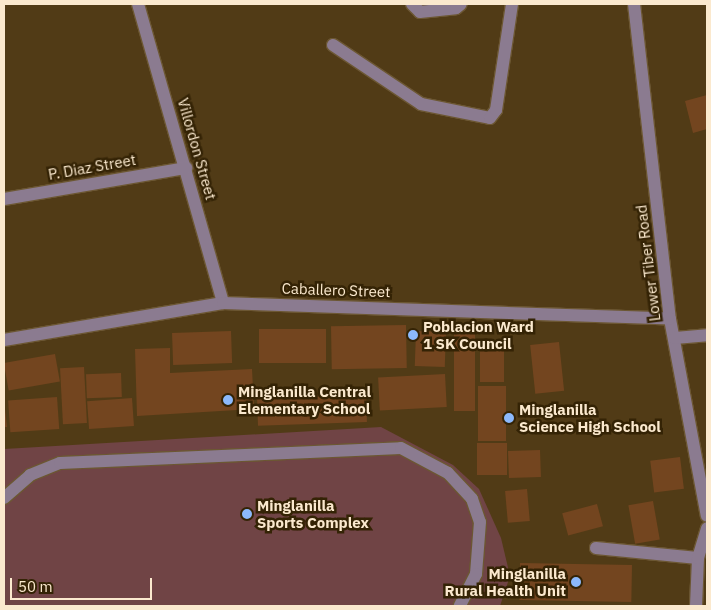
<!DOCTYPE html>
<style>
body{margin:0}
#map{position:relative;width:711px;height:610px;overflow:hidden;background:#513b16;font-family:"IBM Plex Sans",sans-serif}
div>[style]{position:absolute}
.green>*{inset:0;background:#704445}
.building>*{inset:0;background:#73451f;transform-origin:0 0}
.roads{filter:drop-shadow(1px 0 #6c5733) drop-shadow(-1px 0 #6c5733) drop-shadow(0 1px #6c5733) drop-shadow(0 -1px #6c5733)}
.minor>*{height:12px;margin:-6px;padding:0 6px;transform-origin:6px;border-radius:6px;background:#8b7b90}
.dots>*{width:14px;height:14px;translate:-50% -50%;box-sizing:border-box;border:2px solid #342305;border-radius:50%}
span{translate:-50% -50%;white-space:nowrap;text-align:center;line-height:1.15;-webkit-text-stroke:5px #342305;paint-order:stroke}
.street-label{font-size:15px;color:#fbe9ce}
.poi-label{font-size:15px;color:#fbe9ce;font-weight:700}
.left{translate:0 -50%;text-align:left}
.right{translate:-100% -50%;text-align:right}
.frame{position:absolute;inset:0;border:5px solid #fbe9ce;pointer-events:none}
.scale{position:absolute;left:10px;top:578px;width:142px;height:22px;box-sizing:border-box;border:2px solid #fbe9ce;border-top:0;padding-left:6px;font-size:15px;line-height:18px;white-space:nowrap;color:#fbe9ce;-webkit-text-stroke:4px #342305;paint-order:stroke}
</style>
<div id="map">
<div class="green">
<div style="clip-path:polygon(381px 427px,453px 465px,479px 489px,501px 538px,510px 576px,500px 606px,4px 606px,4px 449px)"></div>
</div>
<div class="building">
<div style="clip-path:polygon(707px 95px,707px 129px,693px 133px,685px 101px)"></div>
<div style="left:454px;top:324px;width:21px;height:87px"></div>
<div style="left:406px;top:325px;width:43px;height:75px;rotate:89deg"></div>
<div style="left:259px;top:329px;width:67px;height:34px"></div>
<div style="left:231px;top:331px;width:32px;height:59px;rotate:88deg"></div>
<div style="left:416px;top:331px;width:30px;height:35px;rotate:2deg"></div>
<div style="left:559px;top:342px;width:49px;height:29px;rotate:84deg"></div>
<div style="left:480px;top:346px;width:24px;height:36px"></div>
<div style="clip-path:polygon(170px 348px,170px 373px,252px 369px,254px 409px,137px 416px,135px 349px)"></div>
<div style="left:55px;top:354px;width:28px;height:52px;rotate:80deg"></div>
<div style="left:84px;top:367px;width:56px;height:24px;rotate:87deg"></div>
<div style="left:121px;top:373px;width:24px;height:35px;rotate:88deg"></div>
<div style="left:445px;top:374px;width:33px;height:67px;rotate:87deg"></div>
<div style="left:478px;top:386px;width:28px;height:55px"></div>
<div style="left:366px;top:395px;width:27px;height:109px;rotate:88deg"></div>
<div style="left:57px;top:397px;width:32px;height:49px;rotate:86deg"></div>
<div style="left:132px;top:398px;width:28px;height:45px;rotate:86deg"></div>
<div style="clip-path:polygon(4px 400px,7px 427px,4px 427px)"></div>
<div style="left:477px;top:443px;width:30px;height:32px"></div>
<div style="left:540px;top:450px;width:27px;height:32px;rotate:88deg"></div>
<div style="left:680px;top:457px;width:32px;height:30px;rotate:83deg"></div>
<div style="left:527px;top:489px;width:32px;height:22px;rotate:85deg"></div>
<div style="left:653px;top:501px;width:39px;height:25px;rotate:80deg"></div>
<div style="left:597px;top:504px;width:23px;height:36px;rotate:75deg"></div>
<div style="left:520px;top:563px;width:112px;height:37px;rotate:1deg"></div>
</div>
<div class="roads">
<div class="minor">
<div style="left:138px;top:4px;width:311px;rotate:74.1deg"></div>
<div style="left:412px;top:4px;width:11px;rotate:45deg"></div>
<div style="left:420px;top:12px;width:36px;rotate:-6deg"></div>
<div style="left:456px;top:8px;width:6px;rotate:-39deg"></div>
<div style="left:634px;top:4px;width:317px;rotate:83.5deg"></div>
<div style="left:670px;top:319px;width:200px;rotate:79.4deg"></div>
<div style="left:333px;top:45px;width:106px;rotate:33.8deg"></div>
<div style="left:421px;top:104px;width:70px;rotate:11.5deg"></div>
<div style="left:490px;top:118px;width:10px;rotate:-53deg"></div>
<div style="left:496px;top:110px;width:107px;rotate:-81.4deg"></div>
<div style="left:4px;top:199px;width:185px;rotate:-9.7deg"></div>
<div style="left:675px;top:338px;width:32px;rotate:-5deg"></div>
<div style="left:4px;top:340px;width:222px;rotate:-9.6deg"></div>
<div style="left:223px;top:303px;width:447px;rotate:2deg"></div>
<div style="left:4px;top:498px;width:35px;rotate:-41deg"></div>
<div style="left:30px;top:475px;width:32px;rotate:-22deg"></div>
<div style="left:60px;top:463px;width:341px;rotate:-2.5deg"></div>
<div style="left:401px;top:448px;width:53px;rotate:28deg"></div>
<div style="left:448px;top:473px;width:35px;rotate:47deg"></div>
<div style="left:472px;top:499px;width:24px;rotate:71deg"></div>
<div style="left:480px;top:522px;width:52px;rotate:94.4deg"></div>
<div style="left:476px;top:574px;width:36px;rotate:117deg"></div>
<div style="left:596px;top:548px;width:102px;rotate:5.6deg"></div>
<div style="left:696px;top:606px;width:48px;rotate:-87.6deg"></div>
<div style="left:698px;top:558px;width:31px;rotate:-73deg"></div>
</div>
</div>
<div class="dots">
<div style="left:413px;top:335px;background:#8cb9fc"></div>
<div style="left:228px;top:400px;background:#8cb9fc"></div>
<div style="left:509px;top:418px;background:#8cb9fc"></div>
<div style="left:247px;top:514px;background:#8cb9fc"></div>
<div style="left:576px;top:582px;background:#8cb9fc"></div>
</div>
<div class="street-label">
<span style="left:197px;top:149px;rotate:74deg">Villordon Street</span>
<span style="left:92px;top:167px;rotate:-10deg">P. Diaz Street</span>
<span style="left:648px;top:263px;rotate:-97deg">Lower Tiber Road</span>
<span style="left:336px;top:290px;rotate:2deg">Caballero Street</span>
</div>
<div class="poi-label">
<span class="left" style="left:423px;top:335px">Poblacion Ward<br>1 SK Council</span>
<span class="left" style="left:238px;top:400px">Minglanilla Central<br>Elementary School</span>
<span class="left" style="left:519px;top:418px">Minglanilla<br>Science High School</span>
<span class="left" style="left:257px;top:514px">Minglanilla<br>Sports Complex</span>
<span class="right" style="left:566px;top:582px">Minglanilla<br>Rural Health Unit</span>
</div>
<div class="frame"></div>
<div class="scale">50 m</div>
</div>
